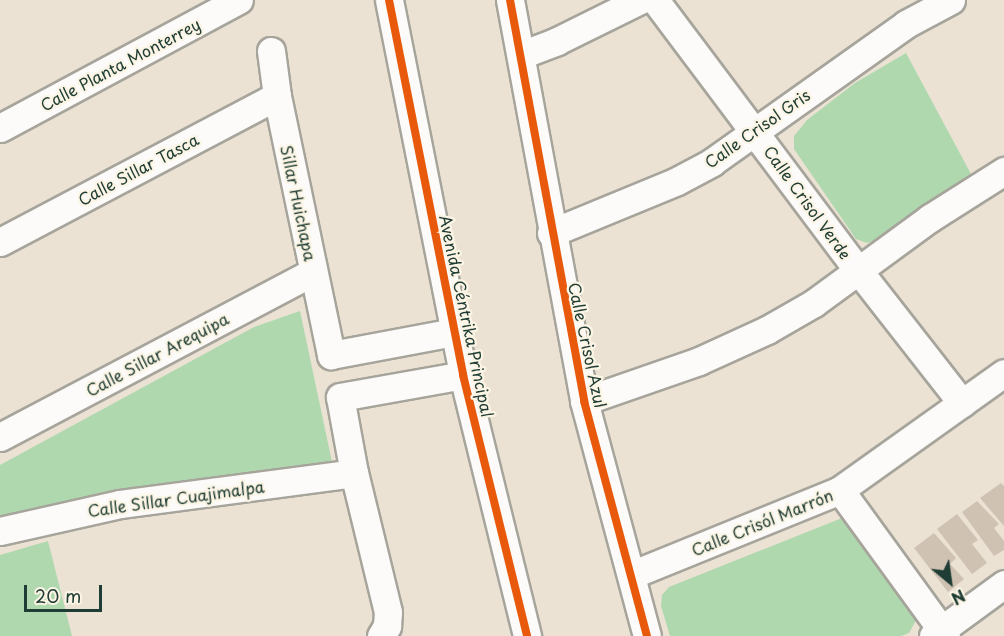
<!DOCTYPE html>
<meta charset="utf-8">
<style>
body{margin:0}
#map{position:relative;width:1004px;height:636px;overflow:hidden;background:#ebe2d4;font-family:"Playpen Sans",sans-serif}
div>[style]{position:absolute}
.green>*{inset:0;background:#afd8af}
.building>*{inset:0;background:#d0c2b3}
.roads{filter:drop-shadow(2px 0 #a6a49b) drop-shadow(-2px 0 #a6a49b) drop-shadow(0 2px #a6a49b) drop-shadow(0 -2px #a6a49b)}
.street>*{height:27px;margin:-13.5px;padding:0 13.5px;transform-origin:13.5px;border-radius:13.5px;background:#fcfbf9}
.cycleway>*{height:8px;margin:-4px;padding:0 4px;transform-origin:4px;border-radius:4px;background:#e8590c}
span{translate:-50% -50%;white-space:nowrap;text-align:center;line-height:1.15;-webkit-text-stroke:4.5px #fcf5e5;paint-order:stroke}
.street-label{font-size:16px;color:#1f3d34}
.north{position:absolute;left:920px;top:552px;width:60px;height:60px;-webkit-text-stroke:4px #fcf5e5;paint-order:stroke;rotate:151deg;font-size:16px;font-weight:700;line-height:24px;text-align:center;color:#1f3d34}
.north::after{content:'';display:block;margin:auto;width:21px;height:27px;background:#1f3d34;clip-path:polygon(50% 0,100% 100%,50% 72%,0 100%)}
.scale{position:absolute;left:24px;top:585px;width:78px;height:27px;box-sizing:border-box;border:3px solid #1f3d34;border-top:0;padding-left:8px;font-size:18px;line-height:21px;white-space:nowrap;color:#1f3d34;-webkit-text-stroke:4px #fcf5e5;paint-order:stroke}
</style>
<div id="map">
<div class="green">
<div style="clip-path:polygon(906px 53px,971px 174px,877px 240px,867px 243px,856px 239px,794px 149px,794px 136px,807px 120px,855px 83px)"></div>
<div style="clip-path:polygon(300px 311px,332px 462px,0 517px,0 465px,254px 327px)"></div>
<div style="clip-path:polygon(842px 518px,852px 523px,916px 611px,915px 622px,909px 633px,901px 636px,670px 636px,661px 606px,662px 595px,669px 587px)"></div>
<div style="clip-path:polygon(48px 541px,72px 636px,0 636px,0 555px)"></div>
</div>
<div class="building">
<div style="clip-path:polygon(1001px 483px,1004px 486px,1004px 526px,980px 498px)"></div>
<div style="clip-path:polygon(977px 501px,999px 524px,994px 528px,1004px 541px,1004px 550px,994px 556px,962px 512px)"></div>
<div style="clip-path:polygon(957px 514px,978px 540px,972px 544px,987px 563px,972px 574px,937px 529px)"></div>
<div style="clip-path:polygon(934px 533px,956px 558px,950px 564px,964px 579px,948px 592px,914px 548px)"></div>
</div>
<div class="roads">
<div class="street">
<div style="left:389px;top:0;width:382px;rotate:78.8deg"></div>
<div style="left:463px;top:375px;width:269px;rotate:76.2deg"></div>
<div style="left:510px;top:0;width:408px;rotate:79.5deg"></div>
<div style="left:584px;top:401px;width:243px;rotate:75deg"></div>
<div style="left:655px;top:0;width:338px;rotate:53.1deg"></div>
<div style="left:858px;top:270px;width:169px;rotate:52deg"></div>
<div style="left:271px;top:51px;width:45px;rotate:82.4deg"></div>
<div style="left:277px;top:96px;width:265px;rotate:78.2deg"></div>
<div style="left:331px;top:355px;width:125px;rotate:-10.6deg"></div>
<div style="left:521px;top:55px;width:39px;rotate:-21deg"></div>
<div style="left:557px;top:41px;width:93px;rotate:-26.3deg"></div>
<div style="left:0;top:128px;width:271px;rotate:-28.2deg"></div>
<div style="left:551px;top:233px;width:136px;rotate:-22.4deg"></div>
<div style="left:677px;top:181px;width:40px;rotate:-28deg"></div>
<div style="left:712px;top:162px;width:238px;rotate:-35.4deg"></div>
<div style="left:906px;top:24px;width:51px;rotate:-28.1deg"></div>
<div style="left:0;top:242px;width:313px;rotate:-27.8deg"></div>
<div style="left:584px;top:401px;width:122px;rotate:-19.2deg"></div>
<div style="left:699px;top:361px;width:75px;rotate:-24.5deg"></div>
<div style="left:767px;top:330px;width:54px;rotate:-29.9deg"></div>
<div style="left:814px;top:303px;width:144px;rotate:-36.2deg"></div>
<div style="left:930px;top:218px;width:88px;rotate:-32.4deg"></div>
<div style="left:0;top:437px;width:354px;rotate:-27.8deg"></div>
<div style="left:840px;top:490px;width:180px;rotate:54deg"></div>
<div style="left:0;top:531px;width:123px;rotate:-12.7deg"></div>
<div style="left:120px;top:504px;width:236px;rotate:-7.5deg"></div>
<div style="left:631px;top:575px;width:226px;rotate:-22.1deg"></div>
<div style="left:840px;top:490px;width:201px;rotate:-35.5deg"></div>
<div style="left:381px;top:636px;width:12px;rotate:-59deg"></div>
<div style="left:387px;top:626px;width:14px;rotate:-86deg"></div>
<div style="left:388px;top:612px;width:143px;rotate:-103.7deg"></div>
<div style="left:354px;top:473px;width:77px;rotate:-100.4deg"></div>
<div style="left:340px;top:397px;width:125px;rotate:-10.1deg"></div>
<div style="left:933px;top:636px;width:88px;rotate:-36.2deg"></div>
</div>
</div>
<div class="cycleway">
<div style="left:389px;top:0;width:382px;rotate:78.8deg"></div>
<div style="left:463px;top:375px;width:269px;rotate:76.2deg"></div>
<div style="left:510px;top:0;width:408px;rotate:79.5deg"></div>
<div style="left:584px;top:401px;width:243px;rotate:75deg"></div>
</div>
<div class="street-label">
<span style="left:120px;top:64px;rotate:-28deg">Calle Planta Monterrey</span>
<span style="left:757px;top:128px;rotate:-35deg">Calle Crisol Gris</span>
<span style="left:138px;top:169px;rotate:-28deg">Calle Sillar Tasca</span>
<span style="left:808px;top:202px;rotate:54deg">Calle Crisol Verde</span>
<span style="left:299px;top:203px;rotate:78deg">Sillar Huichapa</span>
<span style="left:467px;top:316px;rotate:78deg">Avenida Céntrika Principal</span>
<span style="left:588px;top:345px;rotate:78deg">Calle Crisol Azul</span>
<span style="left:157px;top:354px;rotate:-28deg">Calle Sillar Arequipa</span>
<span style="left:176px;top:498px;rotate:-8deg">Calle Sillar Cuajimalpa</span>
<span style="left:762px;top:522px;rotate:-22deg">Calle Crisól Marrón</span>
</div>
<div class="north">N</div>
<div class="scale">20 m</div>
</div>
